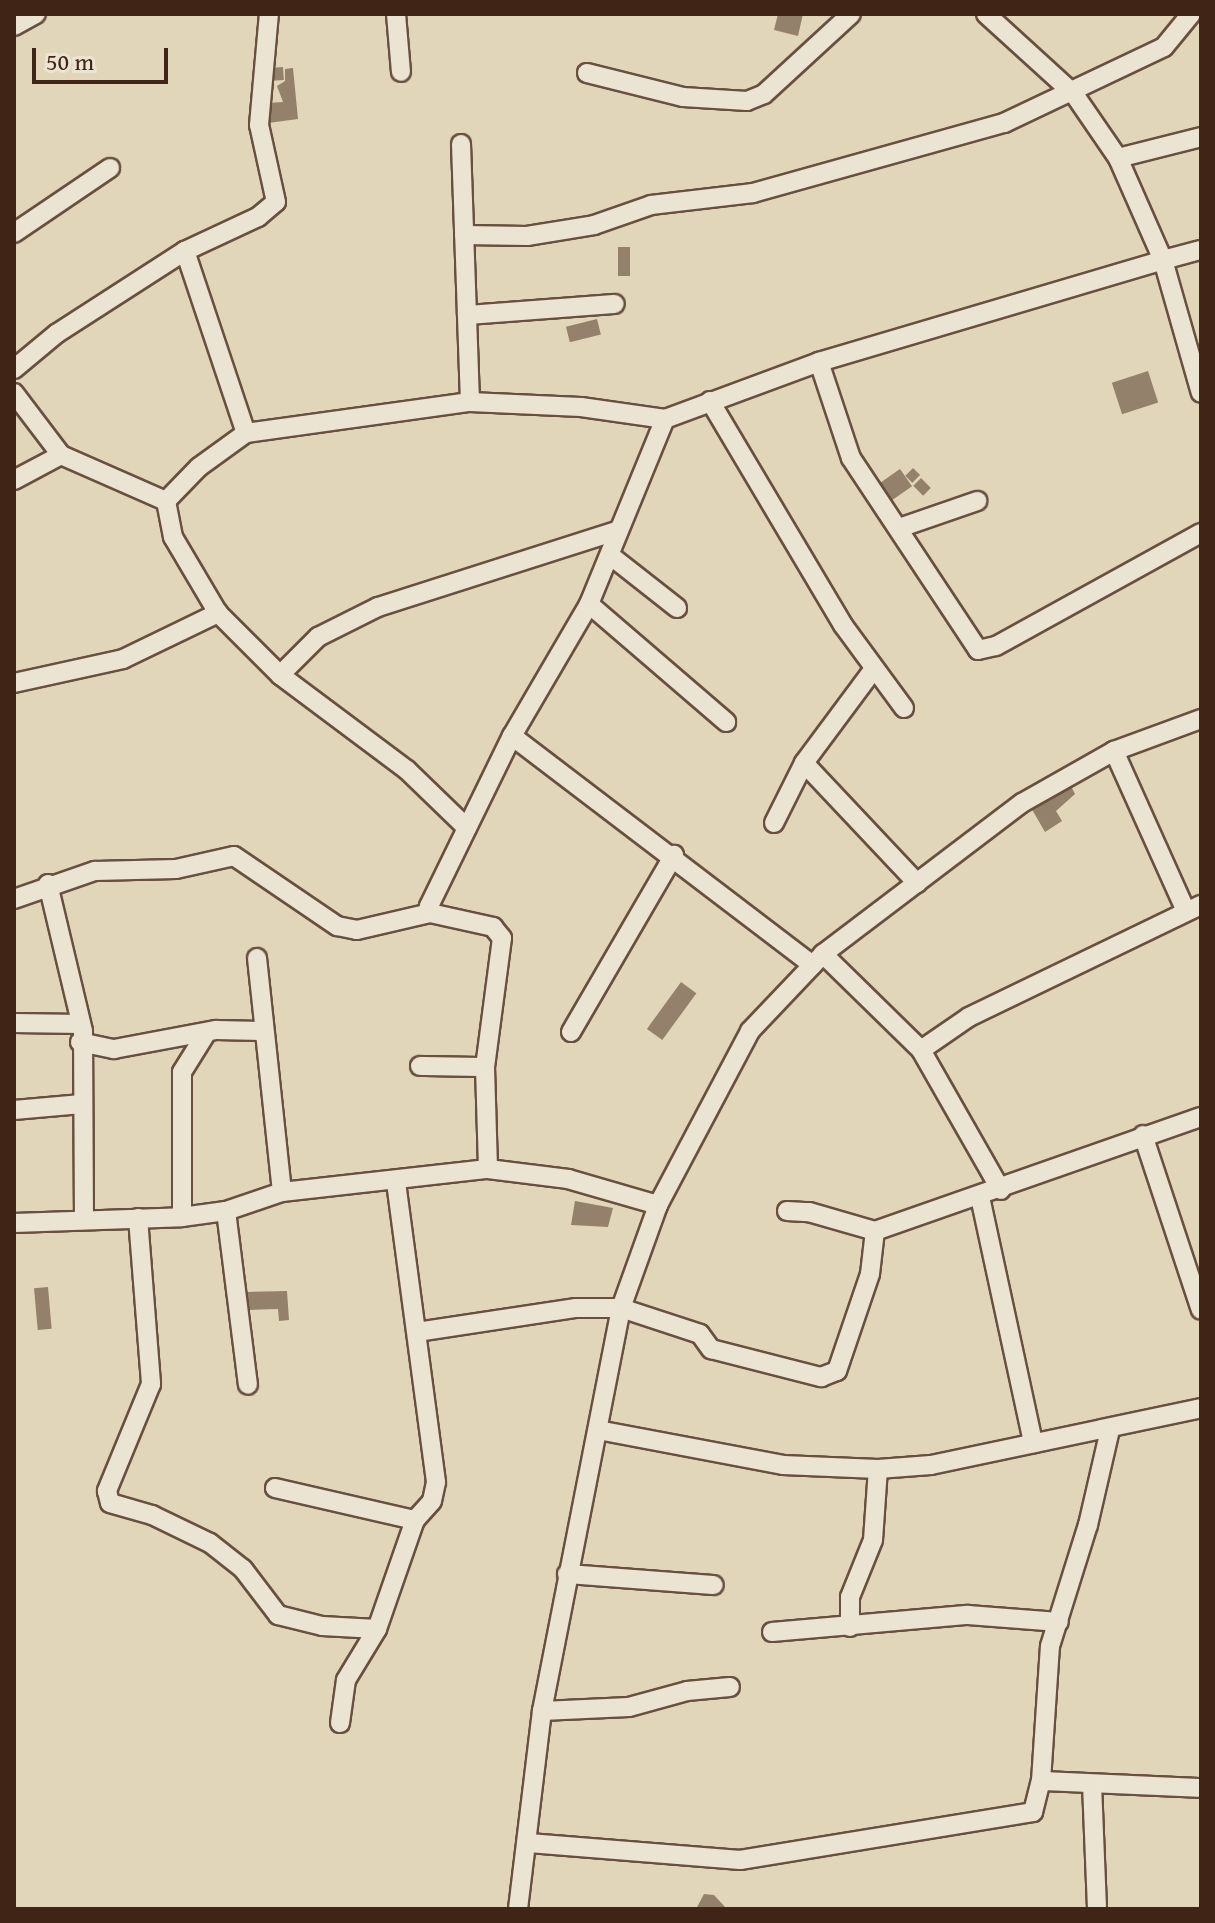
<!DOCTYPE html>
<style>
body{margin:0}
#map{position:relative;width:1215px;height:1923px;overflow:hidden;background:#e2d6ba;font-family:"Gentium Book Plus",serif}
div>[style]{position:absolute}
.building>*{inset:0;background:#94816b;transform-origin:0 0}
.roads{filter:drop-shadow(2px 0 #68503f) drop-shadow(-2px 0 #68503f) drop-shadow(0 2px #68503f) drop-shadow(0 -2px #68503f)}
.minor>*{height:18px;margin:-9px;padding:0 9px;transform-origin:9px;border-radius:9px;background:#ece4d2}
span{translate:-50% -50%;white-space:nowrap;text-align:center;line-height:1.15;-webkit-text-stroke:8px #ece4d2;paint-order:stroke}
.frame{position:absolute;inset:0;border:16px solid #402416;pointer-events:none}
.scale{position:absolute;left:32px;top:48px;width:136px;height:36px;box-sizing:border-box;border:4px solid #402416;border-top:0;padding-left:10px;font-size:24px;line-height:28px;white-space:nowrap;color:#402416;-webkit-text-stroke:6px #ece4d2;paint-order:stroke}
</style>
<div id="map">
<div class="building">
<div style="clip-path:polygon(778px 14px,803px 14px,798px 36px,774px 30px)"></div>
<div style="left:283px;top:67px;width:13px;height:15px;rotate:86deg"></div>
<div style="clip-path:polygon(293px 68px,298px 119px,268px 123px,267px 103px,283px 102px,277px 86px,285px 81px,285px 69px)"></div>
<div style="left:618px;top:247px;width:12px;height:29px"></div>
<div style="left:597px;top:319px;width:16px;height:32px;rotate:76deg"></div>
<div style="left:1148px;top:371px;width:33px;height:38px;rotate:72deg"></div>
<div style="left:913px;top:468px;width:10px;height:11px;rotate:45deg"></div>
<div style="left:900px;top:469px;width:21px;height:28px;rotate:55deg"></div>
<div style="left:921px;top:478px;width:14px;height:11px;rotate:45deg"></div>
<div style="clip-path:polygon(1070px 784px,1075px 794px,1056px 811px,1062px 821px,1045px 832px,1030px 806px)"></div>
<div style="left:681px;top:982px;width:19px;height:58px;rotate:36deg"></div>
<div style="clip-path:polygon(575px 1201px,613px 1208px,608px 1227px,571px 1225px)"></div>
<div style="left:48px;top:1287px;width:42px;height:14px;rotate:85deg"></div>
<div style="clip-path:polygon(287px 1291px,289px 1320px,279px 1321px,278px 1309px,248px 1310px,247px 1292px)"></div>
<div style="clip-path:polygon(704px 1894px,714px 1895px,727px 1909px,696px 1909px)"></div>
</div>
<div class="roads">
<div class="minor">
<div style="left:396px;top:14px;width:58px;rotate:85.1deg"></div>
<div style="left:986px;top:14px;width:119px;rotate:42.3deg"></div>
<div style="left:1074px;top:94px;width:78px;rotate:55.5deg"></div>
<div style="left:1118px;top:158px;width:111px;rotate:66.2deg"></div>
<div style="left:1163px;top:260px;width:39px;rotate:-15deg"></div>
<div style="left:14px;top:26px;width:25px;rotate:-29deg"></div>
<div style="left:587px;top:73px;width:99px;rotate:14deg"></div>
<div style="left:683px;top:97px;width:64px;rotate:3.6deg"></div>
<div style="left:747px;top:101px;width:18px;rotate:-22deg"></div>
<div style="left:764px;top:94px;width:118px;rotate:-42.6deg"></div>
<div style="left:461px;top:144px;width:258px;rotate:88deg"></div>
<div style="left:1118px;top:158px;width:86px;rotate:-14.2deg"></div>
<div style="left:14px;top:233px;width:116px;rotate:-34.1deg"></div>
<div style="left:464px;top:235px;width:63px;rotate:0.9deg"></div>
<div style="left:527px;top:236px;width:68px;rotate:-9.3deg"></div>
<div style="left:594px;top:225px;width:60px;rotate:-19.3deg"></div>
<div style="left:651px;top:205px;width:103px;rotate:-6.7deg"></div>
<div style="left:753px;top:193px;width:261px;rotate:-15.6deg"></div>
<div style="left:1004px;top:123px;width:177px;rotate:-25.4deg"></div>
<div style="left:1164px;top:47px;width:43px;rotate:-50.7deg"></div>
<div style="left:185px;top:251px;width:192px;rotate:71.5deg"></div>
<div style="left:467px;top:315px;width:148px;rotate:-4.3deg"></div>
<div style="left:819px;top:362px;width:101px;rotate:71.6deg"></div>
<div style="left:851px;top:458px;width:230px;rotate:56.5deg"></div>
<div style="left:978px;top:650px;width:18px;rotate:-13deg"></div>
<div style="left:996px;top:646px;width:234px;rotate:-28.9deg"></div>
<div style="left:14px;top:369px;width:55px;rotate:-39.8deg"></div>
<div style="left:56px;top:334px;width:153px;rotate:-32.8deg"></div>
<div style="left:185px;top:251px;width:81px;rotate:-25deg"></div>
<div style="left:258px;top:217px;width:23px;rotate:-40deg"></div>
<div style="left:276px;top:202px;width:79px;rotate:-102.4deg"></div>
<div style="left:259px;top:125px;width:111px;rotate:-84.9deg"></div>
<div style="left:14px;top:393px;width:78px;rotate:52.8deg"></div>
<div style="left:61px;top:455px;width:115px;rotate:23.7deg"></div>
<div style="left:710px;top:401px;width:261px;rotate:59.3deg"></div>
<div style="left:843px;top:625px;width:103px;rotate:53.7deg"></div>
<div style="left:14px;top:480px;width:53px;rotate:-28deg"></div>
<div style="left:166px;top:501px;width:47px;rotate:-45.9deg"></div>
<div style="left:199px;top:467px;width:58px;rotate:-35.9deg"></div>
<div style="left:246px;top:433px;width:226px;rotate:-7.9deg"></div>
<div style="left:470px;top:402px;width:111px;rotate:2.6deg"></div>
<div style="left:581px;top:407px;width:85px;rotate:8.1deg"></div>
<div style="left:665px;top:419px;width:164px;rotate:-20.3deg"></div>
<div style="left:819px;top:362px;width:359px;rotate:-16.5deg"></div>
<div style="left:1163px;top:260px;width:138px;rotate:74.1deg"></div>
<div style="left:166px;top:501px;width:37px;rotate:79deg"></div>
<div style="left:173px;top:537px;width:88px;rotate:59.4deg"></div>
<div style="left:218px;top:613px;width:88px;rotate:45deg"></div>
<div style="left:280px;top:675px;width:159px;rotate:36.8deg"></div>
<div style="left:407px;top:770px;width:83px;rotate:44deg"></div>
<div style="left:899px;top:528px;width:83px;rotate:-19.1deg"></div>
<div style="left:611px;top:556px;width:84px;rotate:38.2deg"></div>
<div style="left:589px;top:604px;width:181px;rotate:40.7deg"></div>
<div style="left:280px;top:675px;width:54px;rotate:-45deg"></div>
<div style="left:318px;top:637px;width:67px;rotate:-26.6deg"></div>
<div style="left:378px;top:607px;width:250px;rotate:-17.7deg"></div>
<div style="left:14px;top:683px;width:112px;rotate:-12.4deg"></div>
<div style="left:123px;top:659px;width:106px;rotate:-25.8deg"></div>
<div style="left:512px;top:736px;width:378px;rotate:37.3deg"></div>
<div style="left:1114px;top:751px;width:175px;rotate:65.8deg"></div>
<div style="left:804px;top:763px;width:165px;rotate:46.7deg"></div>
<div style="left:774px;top:823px;width:67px;rotate:-63.4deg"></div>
<div style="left:804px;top:763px;width:116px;rotate:-53.4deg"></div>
<div style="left:48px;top:884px;width:151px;rotate:76.6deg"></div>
<div style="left:83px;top:1031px;width:187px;rotate:89.7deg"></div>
<div style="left:14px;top:899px;width:86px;rotate:-19.1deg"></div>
<div style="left:95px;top:871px;width:81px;rotate:-1.4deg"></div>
<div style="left:176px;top:869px;width:59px;rotate:-12.6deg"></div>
<div style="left:234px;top:856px;width:125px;rotate:34.2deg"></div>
<div style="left:337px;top:926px;width:20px;rotate:11deg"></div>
<div style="left:357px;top:930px;width:75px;rotate:-13.1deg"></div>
<div style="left:430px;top:913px;width:65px;rotate:12.5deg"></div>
<div style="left:493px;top:927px;width:14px;rotate:51deg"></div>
<div style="left:502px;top:938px;width:130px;rotate:97.5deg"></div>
<div style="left:485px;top:1067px;width:102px;rotate:88.3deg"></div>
<div style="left:430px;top:913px;width:7px;rotate:-98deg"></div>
<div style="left:429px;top:906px;width:189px;rotate:-64deg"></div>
<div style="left:512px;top:736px;width:153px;rotate:-59.7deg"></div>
<div style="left:589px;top:604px;width:200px;rotate:-67.7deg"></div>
<div style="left:823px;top:954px;width:137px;rotate:44.4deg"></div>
<div style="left:921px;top:1050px;width:161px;rotate:60.3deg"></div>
<div style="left:257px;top:958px;width:235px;rotate:83.9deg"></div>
<div style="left:14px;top:1023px;width:67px;rotate:0.9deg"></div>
<div style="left:571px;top:1032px;width:205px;rotate:-59.8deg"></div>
<div style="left:80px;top:1042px;width:35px;rotate:12deg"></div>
<div style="left:114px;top:1049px;width:104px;rotate:-10.6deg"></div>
<div style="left:216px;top:1030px;width:46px;rotate:1.2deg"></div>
<div style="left:921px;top:1050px;width:58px;rotate:-34.5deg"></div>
<div style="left:969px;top:1017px;width:258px;rotate:-25.8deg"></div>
<div style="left:420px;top:1066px;width:65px;rotate:0.9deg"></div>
<div style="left:14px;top:1110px;width:68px;rotate:-5deg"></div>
<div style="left:1143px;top:1135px;width:184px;rotate:71.7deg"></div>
<div style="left:980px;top:1197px;width:252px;rotate:77.8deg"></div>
<div style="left:226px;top:1211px;width:175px;rotate:82.8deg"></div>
<div style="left:787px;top:1211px;width:22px;rotate:3deg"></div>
<div style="left:809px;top:1212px;width:69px;rotate:16.1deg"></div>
<div style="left:875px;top:1231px;width:345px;rotate:-19.3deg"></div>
<div style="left:182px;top:1217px;width:145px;rotate:-90deg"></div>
<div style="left:182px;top:1072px;width:44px;rotate:-58.1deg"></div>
<div style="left:138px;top:1218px;width:167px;rotate:85.5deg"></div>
<div style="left:151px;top:1384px;width:116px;rotate:112.4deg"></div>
<div style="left:107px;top:1491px;width:12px;rotate:76deg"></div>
<div style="left:110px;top:1503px;width:44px;rotate:15.9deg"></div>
<div style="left:152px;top:1515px;width:64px;rotate:25.8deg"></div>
<div style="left:210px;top:1543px;width:42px;rotate:38.2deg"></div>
<div style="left:243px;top:1569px;width:58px;rotate:52.7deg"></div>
<div style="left:278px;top:1615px;width:45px;rotate:14deg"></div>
<div style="left:322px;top:1626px;width:55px;rotate:3.1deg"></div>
<div style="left:14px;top:1223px;width:168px;rotate:-2deg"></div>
<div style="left:182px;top:1217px;width:44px;rotate:-7.8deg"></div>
<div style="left:226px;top:1211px;width:59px;rotate:-18.7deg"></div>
<div style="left:282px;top:1192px;width:207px;rotate:-6.4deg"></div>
<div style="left:488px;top:1169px;width:81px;rotate:7.1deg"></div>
<div style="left:568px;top:1179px;width:94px;rotate:16.1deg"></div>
<div style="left:417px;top:1332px;width:161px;rotate:-8.6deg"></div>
<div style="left:576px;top:1308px;width:45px"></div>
<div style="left:621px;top:1308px;width:83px;rotate:18.2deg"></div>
<div style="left:700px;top:1334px;width:19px;rotate:54deg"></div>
<div style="left:711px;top:1349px;width:114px;rotate:14.3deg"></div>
<div style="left:821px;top:1377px;width:17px;rotate:-21deg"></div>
<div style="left:837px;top:1371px;width:102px;rotate:-71.2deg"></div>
<div style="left:870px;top:1274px;width:43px;rotate:-83.4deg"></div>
<div style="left:598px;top:1430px;width:188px;rotate:10.7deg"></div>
<div style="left:783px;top:1465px;width:95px;rotate:2.4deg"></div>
<div style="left:878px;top:1469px;width:53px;rotate:-4.3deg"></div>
<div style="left:931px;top:1465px;width:276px;rotate:-11.9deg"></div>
<div style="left:275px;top:1488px;width:144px;rotate:12.9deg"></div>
<div style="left:567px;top:1574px;width:147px;rotate:4.3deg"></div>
<div style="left:850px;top:1627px;width:30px;rotate:-90deg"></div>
<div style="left:850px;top:1597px;width:61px;rotate:-68deg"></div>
<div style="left:873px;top:1540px;width:71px;rotate:-86deg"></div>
<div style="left:772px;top:1632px;width:197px;rotate:-5deg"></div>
<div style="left:968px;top:1615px;width:91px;rotate:4.4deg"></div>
<div style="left:542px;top:1711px;width:87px;rotate:-2.6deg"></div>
<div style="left:629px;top:1707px;width:60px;rotate:-15.4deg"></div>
<div style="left:687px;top:1691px;width:43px;rotate:-5.3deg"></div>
<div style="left:340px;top:1723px;width:43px;rotate:-82.1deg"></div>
<div style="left:346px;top:1680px;width:60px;rotate:-58.7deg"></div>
<div style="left:377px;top:1629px;width:115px;rotate:-70.8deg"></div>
<div style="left:415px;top:1520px;width:25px;rotate:-48deg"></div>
<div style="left:432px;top:1501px;width:19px;rotate:-78deg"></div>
<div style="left:436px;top:1482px;width:304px;rotate:-97.6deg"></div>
<div style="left:1041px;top:1781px;width:160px;rotate:2.5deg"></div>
<div style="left:1092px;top:1784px;width:125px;rotate:87.7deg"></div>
<div style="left:529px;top:1843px;width:212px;rotate:4.6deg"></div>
<div style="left:740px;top:1860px;width:297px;rotate:-9.3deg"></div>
<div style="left:1033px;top:1812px;width:32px;rotate:-76deg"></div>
<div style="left:1041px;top:1781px;width:135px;rotate:-86.2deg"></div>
<div style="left:1050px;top:1646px;width:127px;rotate:-72.6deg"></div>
<div style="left:1088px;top:1525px;width:98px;rotate:-77deg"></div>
<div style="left:518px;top:1909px;width:199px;rotate:-83.1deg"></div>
<div style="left:542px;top:1711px;width:411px;rotate:-78.9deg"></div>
<div style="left:621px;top:1308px;width:109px;rotate:-70.2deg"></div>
<div style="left:658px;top:1205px;width:197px;rotate:-62.1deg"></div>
<div style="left:750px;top:1031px;width:106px;rotate:-46.5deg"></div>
<div style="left:823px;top:954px;width:250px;rotate:-37.2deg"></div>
<div style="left:1022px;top:803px;width:106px;rotate:-29.5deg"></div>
<div style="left:1114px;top:751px;width:93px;rotate:-20.2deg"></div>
</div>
</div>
<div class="frame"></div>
<div class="scale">50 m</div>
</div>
